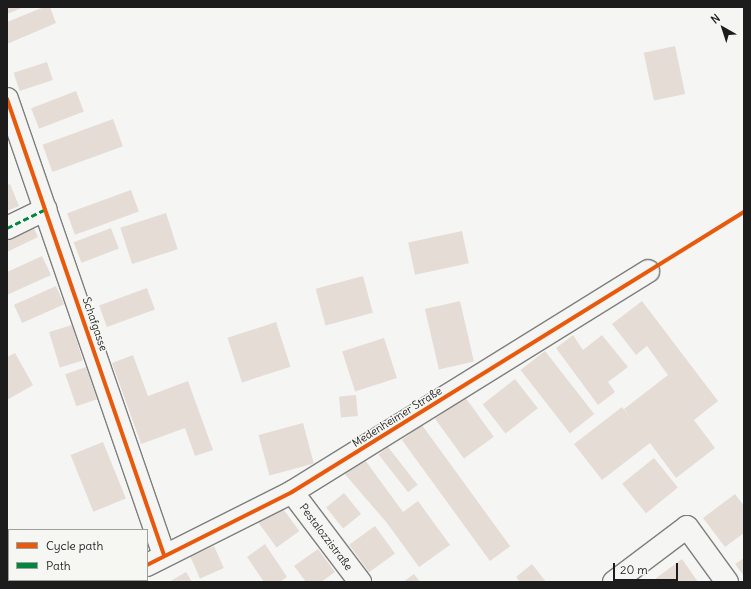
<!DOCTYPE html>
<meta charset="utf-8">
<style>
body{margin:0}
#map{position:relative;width:751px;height:589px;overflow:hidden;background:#f5f5f3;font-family:Delius,sans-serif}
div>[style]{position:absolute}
.building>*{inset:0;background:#e6dcd6;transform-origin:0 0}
.roads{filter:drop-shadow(1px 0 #7e7e7d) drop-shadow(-1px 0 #7e7e7d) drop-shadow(0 1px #7e7e7d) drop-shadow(0 -1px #7e7e7d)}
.street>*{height:22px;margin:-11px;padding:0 11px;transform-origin:11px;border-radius:11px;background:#f5f5f3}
.quiet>*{height:3px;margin-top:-1.5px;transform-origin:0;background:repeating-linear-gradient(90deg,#00873e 0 6px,transparent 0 9px)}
.cycleway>*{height:4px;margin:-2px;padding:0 2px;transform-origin:2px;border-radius:2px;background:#e8590c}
span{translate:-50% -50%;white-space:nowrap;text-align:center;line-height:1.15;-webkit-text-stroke:3.5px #f6f6f2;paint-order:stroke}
.street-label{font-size:11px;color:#1c1c1c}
.frame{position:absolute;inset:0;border:8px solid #1c1c1c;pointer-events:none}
.legend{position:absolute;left:8px;top:529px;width:140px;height:52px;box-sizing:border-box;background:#f6f6f2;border:1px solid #9f9f9c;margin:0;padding:5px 7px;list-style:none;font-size:12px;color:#1c1c1c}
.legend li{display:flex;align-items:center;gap:8px;height:20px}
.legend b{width:20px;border:1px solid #9f9f9c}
.north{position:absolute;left:703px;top:8px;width:40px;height:40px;-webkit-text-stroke:3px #f6f6f2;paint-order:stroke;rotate:321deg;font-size:11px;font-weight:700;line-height:16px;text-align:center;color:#1c1c1c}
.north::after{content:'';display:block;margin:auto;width:14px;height:18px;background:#1c1c1c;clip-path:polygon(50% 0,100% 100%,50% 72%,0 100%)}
.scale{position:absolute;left:613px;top:563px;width:65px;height:18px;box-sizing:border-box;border:2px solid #1c1c1c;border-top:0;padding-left:5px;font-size:12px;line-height:14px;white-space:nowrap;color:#1c1c1c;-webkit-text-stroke:3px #f6f6f2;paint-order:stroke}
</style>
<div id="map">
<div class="building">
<div style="clip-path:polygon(7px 7px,24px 7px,7px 14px)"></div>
<div style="clip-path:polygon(44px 7px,50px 7px,56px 23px,7px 44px,7px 22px)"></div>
<div style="left:675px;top:46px;width:49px;height:32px;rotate:78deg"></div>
<div style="left:47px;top:62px;width:19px;height:35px;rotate:72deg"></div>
<div style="left:76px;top:91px;width:22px;height:48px;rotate:69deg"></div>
<div style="left:113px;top:119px;width:29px;height:75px;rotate:70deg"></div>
<div style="clip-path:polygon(10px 184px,19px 206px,7px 211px,7px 185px)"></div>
<div style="left:131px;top:190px;width:23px;height:68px;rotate:70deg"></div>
<div style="left:166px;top:213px;width:38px;height:48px;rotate:72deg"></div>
<div style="clip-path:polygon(31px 222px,38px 237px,7px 252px,7px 233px)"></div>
<div style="left:111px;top:228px;width:22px;height:40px;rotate:69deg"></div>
<div style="left:462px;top:231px;width:33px;height:55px;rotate:78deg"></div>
<div style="clip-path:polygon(42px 256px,51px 275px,7px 295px,7px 272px)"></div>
<div style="left:363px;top:276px;width:38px;height:49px;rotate:75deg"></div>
<div style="left:56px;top:286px;width:20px;height:46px;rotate:66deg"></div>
<div style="left:147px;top:288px;width:23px;height:51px;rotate:70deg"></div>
<div style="left:460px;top:301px;width:62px;height:36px;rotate:77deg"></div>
<div style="clip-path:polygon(642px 301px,718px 401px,694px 420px,715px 448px,676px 478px,650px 443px,602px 480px,574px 444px,622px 407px,632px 421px,624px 409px,668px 375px,647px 346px,636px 355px,612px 324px)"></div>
<div style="left:276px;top:322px;width:47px;height:51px;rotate:72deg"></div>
<div style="left:72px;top:325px;width:37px;height:24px;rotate:73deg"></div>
<div style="clip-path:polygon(573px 335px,583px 350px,602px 335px,628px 367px,608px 382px,615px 392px,598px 405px,556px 348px)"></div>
<div style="left:384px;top:338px;width:42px;height:44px;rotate:72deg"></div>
<div style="left:545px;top:351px;width:80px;height:31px;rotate:52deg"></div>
<div style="clip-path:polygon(15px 353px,33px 385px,7px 400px,7px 357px)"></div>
<div style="clip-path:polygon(133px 355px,148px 396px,188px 381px,213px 450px,195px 456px,185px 428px,141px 444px,112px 363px)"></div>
<div style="left:86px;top:367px;width:34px;height:22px;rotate:71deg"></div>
<div style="left:515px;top:379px;width:37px;height:41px;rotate:52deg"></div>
<div style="left:356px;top:395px;width:21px;height:17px;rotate:85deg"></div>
<div style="left:465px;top:397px;width:49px;height:37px;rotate:54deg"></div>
<div style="left:303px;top:423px;width:42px;height:46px;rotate:75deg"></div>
<div style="left:422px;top:425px;width:150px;height:25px;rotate:54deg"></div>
<div style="left:103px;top:442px;width:61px;height:35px;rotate:68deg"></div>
<div style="left:388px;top:447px;width:48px;height:12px;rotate:52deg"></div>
<div style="clip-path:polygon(362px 456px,403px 512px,418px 501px,450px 545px,419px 567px,387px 523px,343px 472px)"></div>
<div style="left:654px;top:458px;width:38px;height:41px;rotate:51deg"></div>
<div style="left:344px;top:493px;width:27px;height:23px;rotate:51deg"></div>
<div style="clip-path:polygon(735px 494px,744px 506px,744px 533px,725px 547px,703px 518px)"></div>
<div style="left:281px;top:506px;width:31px;height:28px;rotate:54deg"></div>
<div style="left:375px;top:526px;width:34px;height:32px;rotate:54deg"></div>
<div style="clip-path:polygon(265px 544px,287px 577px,280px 582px,264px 582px,247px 557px)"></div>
<div style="left:214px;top:546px;width:24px;height:26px;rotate:66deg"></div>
<div style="clip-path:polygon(318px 549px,335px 572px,321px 582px,306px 582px,294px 566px)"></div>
<div style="clip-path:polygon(744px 558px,744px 576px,735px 564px)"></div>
<div style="clip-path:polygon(682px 559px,698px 582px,651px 582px)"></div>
<div style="clip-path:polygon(532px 564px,546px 582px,520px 582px,516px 577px)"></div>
<div style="clip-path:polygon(186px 572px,192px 582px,169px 582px)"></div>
<div style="clip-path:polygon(414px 574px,420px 582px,403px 582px)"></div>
<div style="left:40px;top:580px;width:30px;height:2px"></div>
</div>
<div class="roads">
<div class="street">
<div style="left:7px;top:99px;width:481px;rotate:71deg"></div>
<div style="left:7px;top:228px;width:43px;rotate:-26deg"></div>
<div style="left:292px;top:492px;width:113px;rotate:52.9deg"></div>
<div style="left:147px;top:565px;width:162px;rotate:-26.7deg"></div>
<div style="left:292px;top:492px;width:419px;rotate:-31.8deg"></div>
<div style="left:120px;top:582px;width:4px;rotate:-34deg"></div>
<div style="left:614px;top:582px;width:91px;rotate:-37deg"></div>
<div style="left:687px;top:527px;width:68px;rotate:54deg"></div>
</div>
</div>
<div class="quiet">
<div style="left:7px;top:228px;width:43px;rotate:-26deg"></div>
</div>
<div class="cycleway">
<div style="left:7px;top:99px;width:481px;rotate:71deg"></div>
<div style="left:147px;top:565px;width:162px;rotate:-26.7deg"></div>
<div style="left:292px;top:492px;width:532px;rotate:-31.78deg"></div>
</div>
<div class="street-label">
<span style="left:95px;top:324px;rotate:71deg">Schafgasse</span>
<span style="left:397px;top:417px;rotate:-32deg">Medenheimer Straße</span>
<span style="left:326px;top:537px;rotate:53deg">Pestalozzistraße</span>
</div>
<div class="frame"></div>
<ul class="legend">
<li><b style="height:5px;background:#e8590c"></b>Cycle path</li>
<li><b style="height:5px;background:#00873e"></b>Path</li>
</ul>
<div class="north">N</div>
<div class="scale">20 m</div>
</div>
